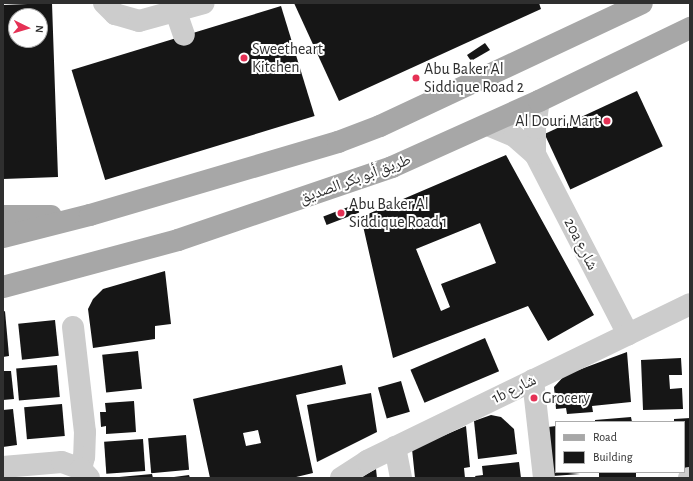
<!DOCTYPE html>
<meta charset="utf-8">
<style>
body{margin:0}
#map{position:relative;width:693px;height:481px;overflow:hidden;background:#fff;font-family:"Alegreya Sans","Noto Naskh Arabic",sans-serif}
div>[style]{position:absolute}
.building>*{inset:0;background:#161616;transform-origin:0 0}
.minor>*{height:22px;margin:-11px;padding:0 11px;transform-origin:11px;border-radius:11px;background:#ccc}
.major>*{height:22px;margin:-11px;padding:0 11px;transform-origin:11px;border-radius:11px;background:#a7a7a7}
.dots>*{width:11px;height:11px;translate:-50% -50%;box-sizing:border-box;border:2px solid #fff;border-radius:50%}
span{translate:-50% -50%;white-space:nowrap;text-align:center;line-height:1.15;-webkit-text-stroke:4px #fff;paint-order:stroke}
.poi-label{font-size:16px;color:#2f2f2f}
.left{translate:0 -50%;text-align:left}
.right{translate:-100% -50%;text-align:right}
.street-label{font-size:16px;color:#2f2f2f}
.frame{position:absolute;inset:0;border:4px solid #2f2f2f;pointer-events:none}
.legend{position:absolute;left:555px;top:421px;width:130px;height:52px;box-sizing:border-box;background:#fff;border:1px solid #acacac;margin:0;padding:5px 7px;list-style:none;font-size:12px;color:#2f2f2f}
.legend li{display:flex;align-items:center;gap:8px;height:20px}
.legend b{width:20px;border:1px solid #acacac}
.north{position:absolute;left:8px;top:8px;width:40px;height:40px;box-sizing:border-box;background:#fff;border:1px solid #acacac;border-radius:50%;rotate:95deg;font-size:11px;font-weight:700;line-height:16px;text-align:center;color:#2f2f2f}
.north::after{content:'';display:block;margin:auto;width:14px;height:18px;background:#e53155;clip-path:polygon(50% 0,100% 100%,50% 72%,0 100%)}
</style>
<div id="map">
<div class="building">
<div style="clip-path:polygon(evenodd,52px 3px,58px 177px,3px 179px,3px 5px,52px 3px,16px 16px,40px 16px,40px 40px,16px 40px,16px 16px)"></div>
<div style="clip-path:polygon(294px 3px,539px 3px,541px 9px,339px 101px)"></div>
<div style="left:281px;top:6px;width:115px;height:219px;rotate:73deg"></div>
<div style="clip-path:polygon(485px 43px,490px 50px,471px 61px,467px 55px)"></div>
<div style="left:637px;top:91px;width:61px;height:102px;rotate:65deg"></div>
<div style="clip-path:polygon(evenodd,506px 155px,594px 315px,548px 341px,528px 306px,393px 358px,361px 217px,506px 155px,480px 223px,496px 263px,441px 284px,450px 307px,441px 311px,416px 249px,480px 223px)"></div>
<div style="left:356px;top:204px;width:9px;height:35px;rotate:69deg"></div>
<div style="clip-path:polygon(165px 271px,171px 324px,155px 326px,155px 339px,93px 348px,88px 309px,93px 299px,103px 289px)"></div>
<div style="clip-path:polygon(5px 311px,9px 356px,3px 357px,3px 312px)"></div>
<div style="left:55px;top:320px;width:36px;height:37px;rotate:84deg"></div>
<div style="left:485px;top:338px;width:36px;height:81px;rotate:67deg"></div>
<div style="left:138px;top:351px;width:38px;height:36px;rotate:84deg"></div>
<div style="clip-path:polygon(627px 352px,631px 402px,592px 406px,593px 412px,567px 414px,566px 408px,556px 409px,554px 387px,565px 375px)"></div>
<div style="clip-path:polygon(681px 358px,682px 375px,669px 375px,670px 389px,682px 388px,683px 409px,643px 410px,641px 360px)"></div>
<div style="left:57px;top:365px;width:32px;height:41px;rotate:85deg"></div>
<div style="clip-path:polygon(evenodd,342px 365px,346px 384px,296px 395px,313px 473px,292px 478px,210px 478px,193px 399px,342px 365px,258px 430px,261px 443px,246px 446px,243px 433px,258px 430px)"></div>
<div style="clip-path:polygon(3px 371px,11px 371px,14px 399px,3px 400px)"></div>
<div style="left:401px;top:381px;width:32px;height:24px;rotate:74deg"></div>
<div style="clip-path:polygon(371px 393px,377px 432px,317px 462px,307px 405px)"></div>
<div style="clip-path:polygon(134px 401px,136px 432px,106px 434px,106px 426px,101px 427px,100px 412px,106px 412px,105px 403px)"></div>
<div style="left:62px;top:404px;width:32px;height:38px;rotate:85deg"></div>
<div style="clip-path:polygon(13px 409px,17px 445px,3px 447px,3px 410px)"></div>
<div style="clip-path:polygon(491px 415px,501px 417px,514px 429px,517px 454px,478px 459px,474px 421px)"></div>
<div style="clip-path:polygon(631px 417px,632px 422px,595px 422px,595px 420px)"></div>
<div style="clip-path:polygon(690px 418px,690px 469px,684px 470px,684px 422px,674px 422px,674px 419px)"></div>
<div style="clip-path:polygon(466px 426px,470px 467px,464px 468px,465px 478px,415px 478px,412px 449px)"></div>
<div style="clip-path:polygon(556px 426px,556px 472px,580px 474px,553px 476px,548px 427px)"></div>
<div style="left:186px;top:435px;width:35px;height:38px;rotate:85deg"></div>
<div style="left:143px;top:439px;width:32px;height:39px;rotate:86deg"></div>
<div style="clip-path:polygon(519px 462px,521px 478px,476px 478px,475px 476px,483px 475px,482px 466px)"></div>
<div style="clip-path:polygon(376px 469px,377px 478px,360px 478px)"></div>
<div style="left:599px;top:472px;width:37px;height:6px"></div>
<div style="clip-path:polygon(152px 474px,153px 478px,120px 478px,119px 477px)"></div>
<div style="clip-path:polygon(189px 475px,190px 478px,174px 478px,174px 477px)"></div>
</div>
<div class="minor">
<div style="left:104px;top:3px;width:16px;rotate:45deg"></div>
<div style="left:115px;top:14px;width:25px;rotate:16deg"></div>
<div style="left:139px;top:21px;width:67px;rotate:-15.5deg"></div>
<div style="left:176px;top:12px;width:24px;rotate:71deg"></div>
<div style="left:488px;top:125px;width:28px;rotate:23deg"></div>
<div style="left:514px;top:136px;width:28px;rotate:41deg"></div>
<div style="left:535px;top:154px;width:203px;rotate:62.7deg"></div>
<div style="left:535px;top:154px;width:26px;rotate:-90deg"></div>
<div style="left:535px;top:128px;width:27px;rotate:-82deg"></div>
<div style="left:73px;top:327px;width:106px;rotate:83.5deg"></div>
<div style="left:85px;top:432px;width:25px;rotate:92deg"></div>
<div style="left:84px;top:457px;width:12px;rotate:104deg"></div>
<div style="left:533px;top:380px;width:99px;rotate:83.6deg"></div>
<div style="left:395px;top:447px;width:32px;rotate:79deg"></div>
<div style="left:3px;top:467px;width:59px;rotate:-4.8deg"></div>
<div style="left:62px;top:462px;width:20px;rotate:20deg"></div>
<div style="left:81px;top:469px;width:12px;rotate:48deg"></div>
<div style="left:341px;top:478px;width:31px;rotate:-33deg"></div>
<div style="left:367px;top:461px;width:359px;rotate:-25.9deg"></div>
<div style="left:689px;top:478px;width:1px"></div>
</div>
<div class="major">
<div style="left:3px;top:216px;width:48px"></div>
<div style="left:3px;top:237px;width:90px;rotate:-14.2deg"></div>
<div style="left:90px;top:215px;width:259px;rotate:-16.4deg"></div>
<div style="left:338px;top:142px;width:45px;rotate:-20.9deg"></div>
<div style="left:380px;top:126px;width:289px;rotate:-25.1deg"></div>
<div style="left:3px;top:287px;width:181px;rotate:-15deg"></div>
<div style="left:178px;top:240px;width:226px;rotate:-18.8deg"></div>
<div style="left:392px;top:167px;width:161px;rotate:-24.2deg"></div>
<div style="left:539px;top:101px;width:168px;rotate:-25.8deg"></div>
</div>
<div class="dots">
<div style="left:244px;top:58px;background:#e53155"></div>
<div style="left:416px;top:78px;background:#e53155"></div>
<div style="left:607px;top:121px;background:#e53155"></div>
<div style="left:341px;top:213px;background:#e53155"></div>
<div style="left:534px;top:398px;background:#e53155"></div>
</div>
<div class="poi-label">
<span class="left" style="left:252px;top:58px">Sweetheart<br>Kitchen</span>
<span class="left" style="left:424px;top:78px">Abu Baker Al<br>Siddique Road 2</span>
<span class="right" style="left:599px;top:121px">Al Douri Mart</span>
<span class="left" style="left:349px;top:213px">Abu Baker Al<br>Siddique Road 1</span>
<span class="left" style="left:542px;top:398px">Grocery</span>
</div>
<div class="street-label">
<span style="left:355px;top:179px;rotate:-20deg">طريق أبو بكر الصديق</span>
<span style="left:581px;top:244px;rotate:63deg">20a شارع</span>
<span style="left:514px;top:389px;rotate:-26deg">1b شارع</span>
</div>
<div class="frame"></div>
<ul class="legend">
<li><b style="height:5px;background:#a7a7a7"></b>Road</li>
<li><b style="height:11px;background:#161616"></b>Building</li>
</ul>
<div class="north">N</div>
</div>
